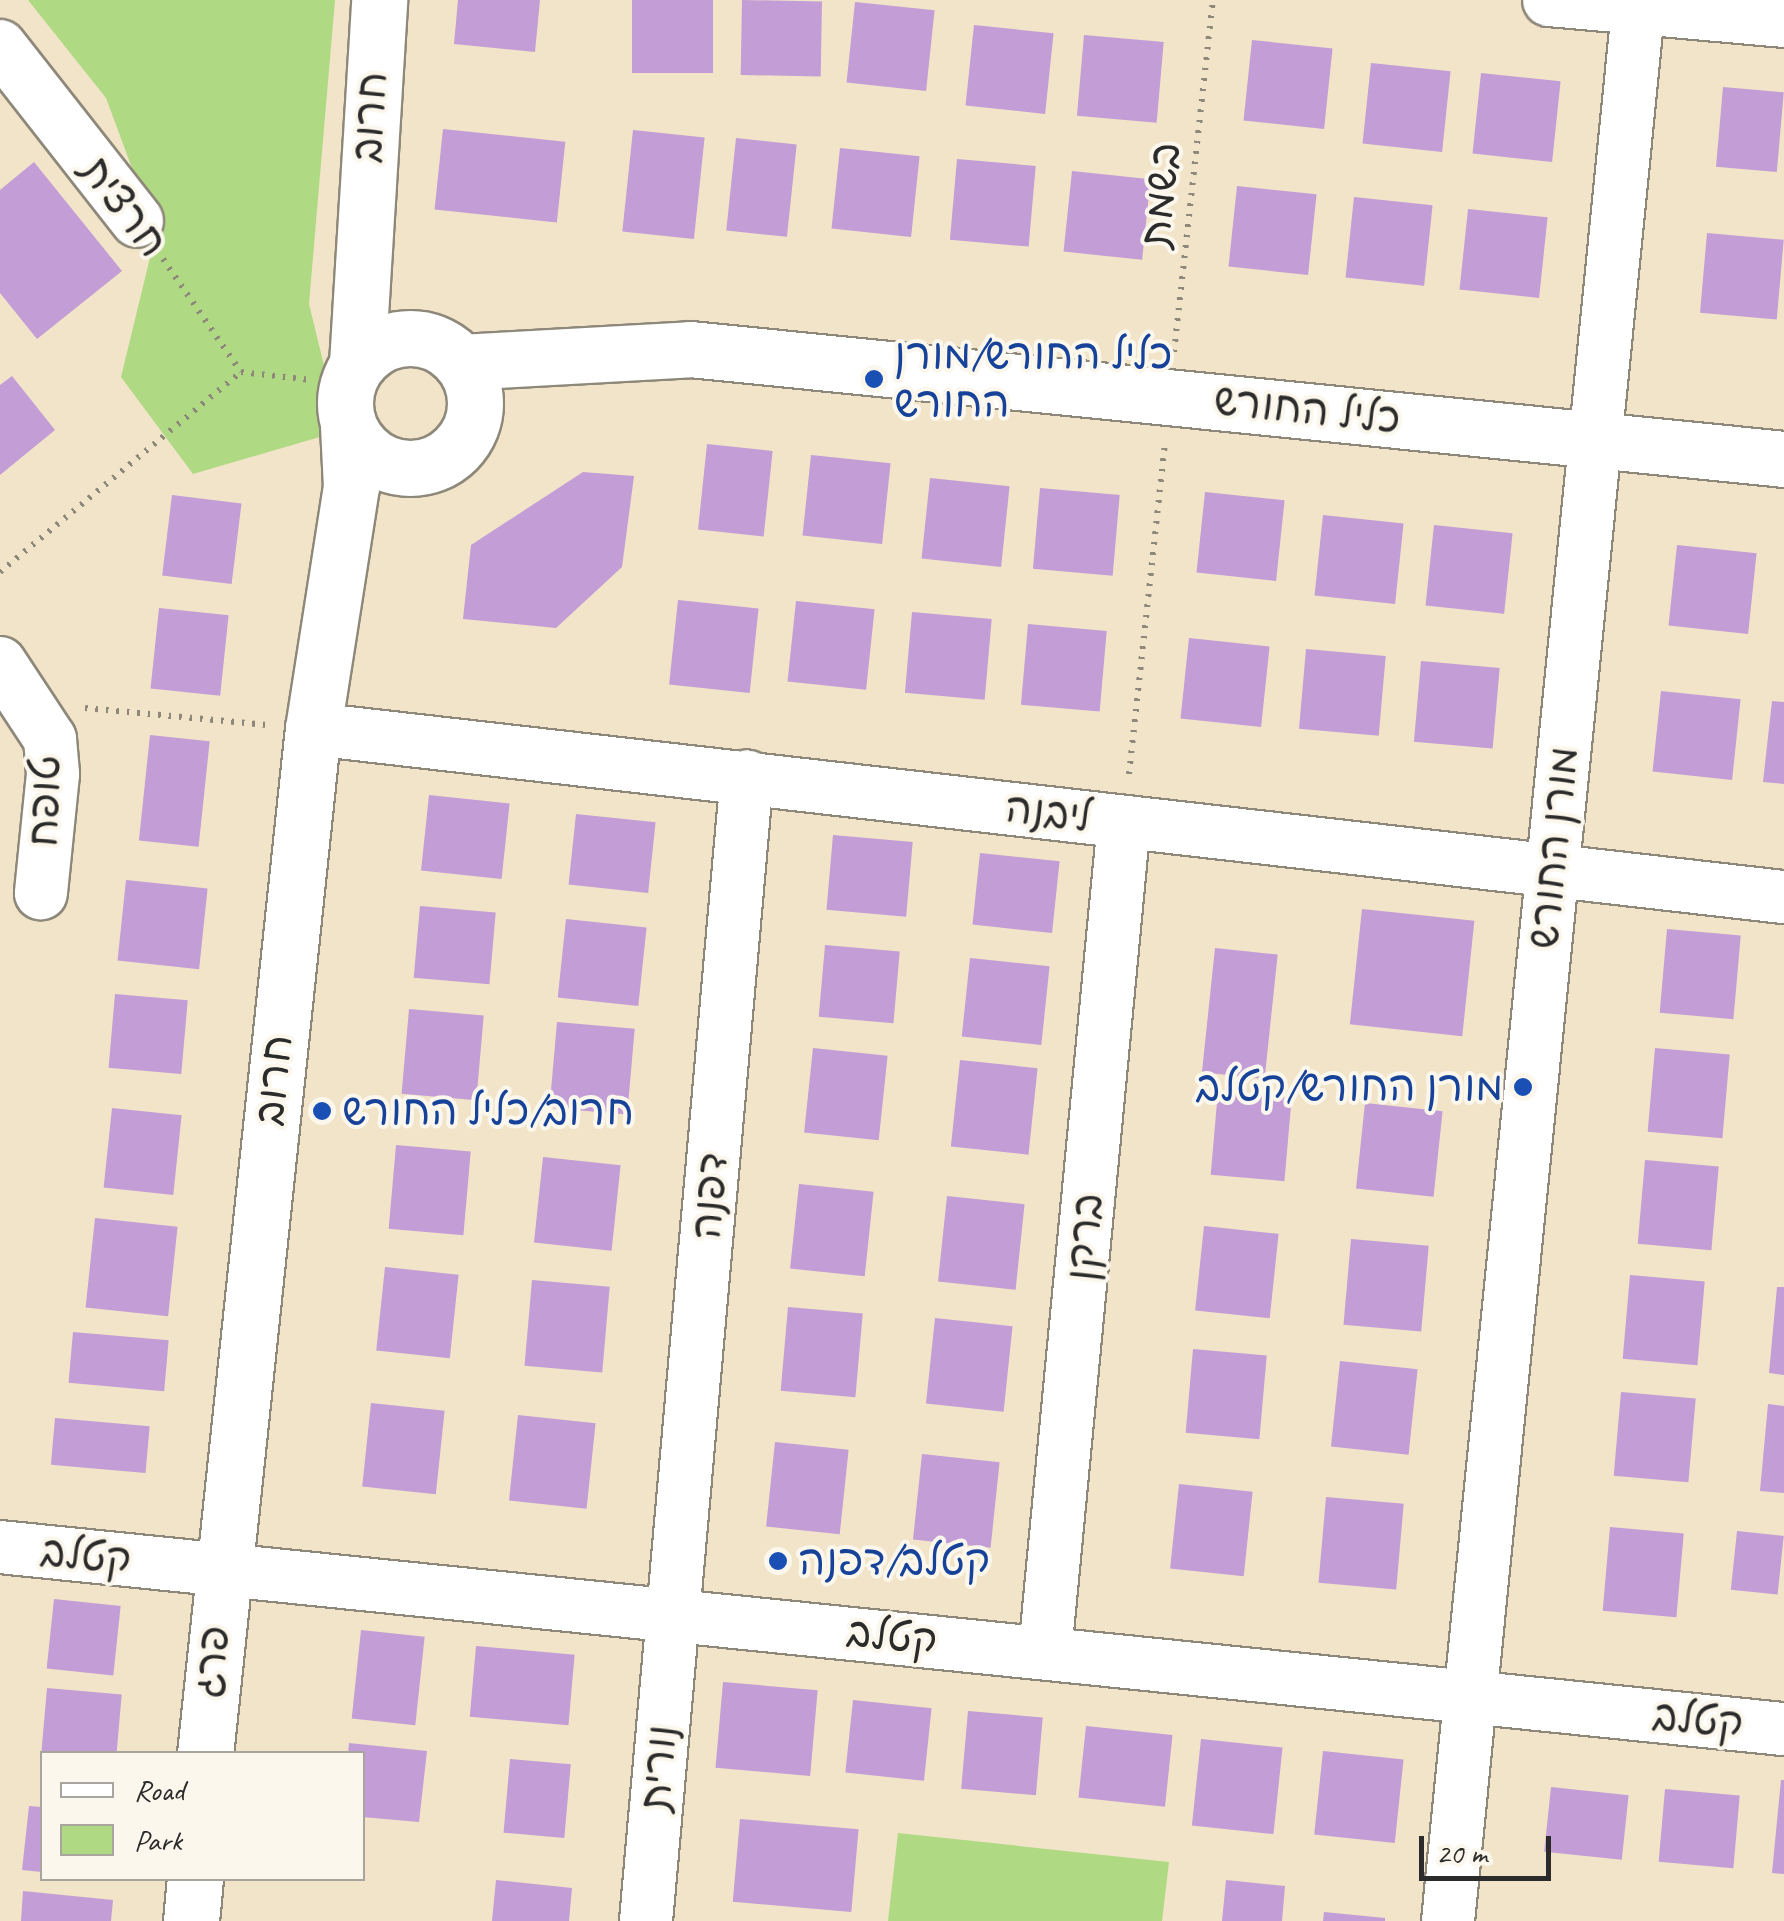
<!DOCTYPE html>
<meta charset="utf-8">
<style>
body{margin:0}
#map{position:relative;width:1784px;height:1921px;overflow:hidden;background:#f1e4c8;font-family:Caveat,"Playpen Sans Hebrew",sans-serif}
div>[style]{position:absolute}
.green>*{inset:0;background:#b0d984}
.building>*{inset:0;background:#c39dd6;transform-origin:0 0}
.path>*{height:6px;margin-top:-3px;transform-origin:0;background:repeating-linear-gradient(90deg,#8e887a 0 2.5px,transparent 0 10.5px)}
.roads{filter:drop-shadow(2px 0 #8e887a) drop-shadow(-2px 0 #8e887a) drop-shadow(0 2px #8e887a) drop-shadow(0 -2px #8e887a)}
.minor>*{height:52px;margin:-26px;padding:0 26px;transform-origin:26px;border-radius:26px;background:#fff}
.tertiary>*{height:55px;margin:-27.5px;padding:0 27.5px;transform-origin:27.5px;border-radius:27.5px;background:#fff}
.tertiary>.ring{margin:-27.5px;padding:0;box-sizing:content-box;background:none;border:55px solid #fff;border-radius:50%}
.dots>*{width:28px;height:28px;translate:-50% -50%;box-sizing:border-box;border:5px solid #fbf7ec;border-radius:50%}
span{translate:-50% -50%;white-space:nowrap;text-align:center;line-height:1.15;-webkit-text-stroke:8px #fbf7ec;paint-order:stroke}
.street-label{font-size:42px;color:#2b2b2b}
.transit-label{font-size:42px;color:#164399}
.left{translate:0 -50%;text-align:left}
.right{translate:-100% -50%;text-align:right}
.legend{position:absolute;left:40px;top:1751px;width:325px;height:130px;box-sizing:border-box;background:#fbf7ec;border:2px solid #a8a59f;margin:0;padding:12px 18px;list-style:none;font-size:30px;color:#2b2b2b}
.legend li{display:flex;align-items:center;gap:20px;height:50px}
.legend b{width:50px;border:2px solid #a8a59f}
.scale{position:absolute;left:1419px;top:1836px;width:132px;height:45px;box-sizing:border-box;border:5px solid #2b2b2b;border-top:0;padding-left:12px;font-size:30px;line-height:35px;white-space:nowrap;color:#2b2b2b;-webkit-text-stroke:8px #fbf7ec;paint-order:stroke}
</style>
<div id="map">
<div class="green">
<div style="clip-path:polygon(28px 0,335px 0,309px 304px,340px 431px,193px 474px,121px 377px,156px 233px,106px 98px)"></div>
<div style="clip-path:polygon(898px 1833px,1169px 1862px,1162px 1921px,888px 1921px)"></div>
</div>
<div class="building">
<div style="clip-path:polygon(458px 0,540px 0,535px 52px,454px 44px)"></div>
<div style="left:632px;top:0;width:81px;height:73px"></div>
<div style="left:742px;top:0;width:80px;height:75px;rotate:1deg"></div>
<div style="left:855px;top:2px;width:80px;height:81px;rotate:6deg"></div>
<div style="left:974px;top:25px;width:80px;height:81px;rotate:6deg"></div>
<div style="left:1084px;top:35px;width:80px;height:81px;rotate:5deg"></div>
<div style="left:1252px;top:40px;width:81px;height:81px;rotate:6deg"></div>
<div style="left:1371px;top:63px;width:80px;height:81px;rotate:6deg"></div>
<div style="left:1481px;top:73px;width:80px;height:81px;rotate:6deg"></div>
<div style="left:1723px;top:87px;width:61px;height:80px;rotate:5deg"></div>
<div style="left:443px;top:129px;width:123px;height:81px;rotate:6deg"></div>
<div style="left:633px;top:130px;width:72px;height:102px;rotate:6deg"></div>
<div style="left:736px;top:138px;width:61px;height:93px;rotate:6deg"></div>
<div style="left:840px;top:148px;width:80px;height:81px;rotate:6deg"></div>
<div style="left:957px;top:159px;width:79px;height:81px;rotate:5deg"></div>
<div style="clip-path:polygon(34px 162px,122px 271px,37px 339px,0 293px,0 190px)"></div>
<div style="left:1072px;top:171px;width:79px;height:81px;rotate:6deg"></div>
<div style="left:1237px;top:186px;width:80px;height:81px;rotate:6deg"></div>
<div style="left:1354px;top:197px;width:79px;height:81px;rotate:6deg"></div>
<div style="left:1468px;top:209px;width:80px;height:81px;rotate:6deg"></div>
<div style="left:1707px;top:233px;width:77px;height:80px;rotate:5deg"></div>
<div style="clip-path:polygon(12px 376px,55px 430px,0 475px,0 385px)"></div>
<div style="left:707px;top:444px;width:66px;height:86px;rotate:6deg"></div>
<div style="left:811px;top:455px;width:80px;height:81px;rotate:6deg"></div>
<div style="clip-path:polygon(583px 472px,634px 476px,622px 567px,556px 628px,463px 619px,471px 545px)"></div>
<div style="left:930px;top:478px;width:80px;height:81px;rotate:6deg"></div>
<div style="left:1040px;top:488px;width:80px;height:81px;rotate:5deg"></div>
<div style="left:1205px;top:492px;width:80px;height:81px;rotate:6deg"></div>
<div style="left:172px;top:495px;width:70px;height:81px;rotate:7deg"></div>
<div style="left:1323px;top:515px;width:81px;height:81px;rotate:6deg"></div>
<div style="left:1434px;top:525px;width:79px;height:81px;rotate:6deg"></div>
<div style="left:1677px;top:545px;width:80px;height:81px;rotate:6deg"></div>
<div style="left:678px;top:600px;width:81px;height:85px;rotate:6deg"></div>
<div style="left:796px;top:601px;width:79px;height:81px;rotate:6deg"></div>
<div style="left:159px;top:608px;width:70px;height:81px;rotate:6deg"></div>
<div style="left:912px;top:612px;width:80px;height:81px;rotate:5deg"></div>
<div style="left:1028px;top:624px;width:79px;height:81px;rotate:5deg"></div>
<div style="left:1189px;top:638px;width:81px;height:81px;rotate:6deg"></div>
<div style="left:1306px;top:649px;width:80px;height:80px;rotate:5deg"></div>
<div style="left:1421px;top:661px;width:79px;height:81px;rotate:5deg"></div>
<div style="left:1661px;top:691px;width:80px;height:81px;rotate:6deg"></div>
<div style="clip-path:polygon(1772px 701px,1784px 702px,1784px 784px,1763px 782px)"></div>
<div style="left:150px;top:735px;width:60px;height:106px;rotate:6deg"></div>
<div style="left:429px;top:795px;width:81px;height:76px;rotate:6deg"></div>
<div style="left:576px;top:814px;width:80px;height:71px;rotate:6deg"></div>
<div style="left:833px;top:835px;width:80px;height:75px;rotate:5deg"></div>
<div style="left:980px;top:853px;width:80px;height:72px;rotate:6deg"></div>
<div style="left:126px;top:880px;width:82px;height:81px;rotate:6deg"></div>
<div style="left:420px;top:906px;width:76px;height:72px;rotate:5deg"></div>
<div style="left:1362px;top:909px;width:113px;height:116px;rotate:6deg"></div>
<div style="left:566px;top:919px;width:81px;height:79px;rotate:6deg"></div>
<div style="left:1667px;top:929px;width:74px;height:84px;rotate:5deg"></div>
<div style="left:825px;top:945px;width:75px;height:72px;rotate:5deg"></div>
<div style="left:1215px;top:948px;width:63px;height:125px;rotate:6deg"></div>
<div style="left:970px;top:958px;width:80px;height:79px;rotate:6deg"></div>
<div style="left:115px;top:994px;width:73px;height:74px;rotate:5deg"></div>
<div style="left:409px;top:1009px;width:75px;height:85px;rotate:5deg"></div>
<div style="left:557px;top:1022px;width:78px;height:86px;rotate:5deg"></div>
<div style="left:813px;top:1048px;width:75px;height:85px;rotate:6deg"></div>
<div style="left:1655px;top:1048px;width:75px;height:84px;rotate:5deg"></div>
<div style="left:960px;top:1060px;width:78px;height:87px;rotate:6deg"></div>
<div style="left:1218px;top:1091px;width:74px;height:84px;rotate:5deg"></div>
<div style="left:1365px;top:1103px;width:78px;height:86px;rotate:6deg"></div>
<div style="left:112px;top:1108px;width:70px;height:80px;rotate:6deg"></div>
<div style="left:396px;top:1145px;width:75px;height:84px;rotate:5deg"></div>
<div style="left:543px;top:1157px;width:78px;height:86px;rotate:6deg"></div>
<div style="left:1645px;top:1160px;width:74px;height:84px;rotate:5deg"></div>
<div style="left:799px;top:1184px;width:75px;height:85px;rotate:6deg"></div>
<div style="left:947px;top:1196px;width:78px;height:86px;rotate:6deg"></div>
<div style="left:95px;top:1218px;width:83px;height:90px;rotate:6deg"></div>
<div style="left:1204px;top:1226px;width:75px;height:85px;rotate:6deg"></div>
<div style="left:1351px;top:1239px;width:78px;height:86px;rotate:5deg"></div>
<div style="left:385px;top:1267px;width:74px;height:84px;rotate:6deg"></div>
<div style="left:1630px;top:1275px;width:75px;height:84px;rotate:5deg"></div>
<div style="left:532px;top:1280px;width:78px;height:86px;rotate:5deg"></div>
<div style="clip-path:polygon(1777px 1287px,1784px 1287px,1784px 1375px,1769px 1373px)"></div>
<div style="left:788px;top:1307px;width:75px;height:84px;rotate:5deg"></div>
<div style="left:935px;top:1318px;width:78px;height:86px;rotate:6deg"></div>
<div style="left:73px;top:1332px;width:96px;height:51px;rotate:5deg"></div>
<div style="left:1193px;top:1349px;width:74px;height:84px;rotate:5deg"></div>
<div style="left:1340px;top:1361px;width:78px;height:86px;rotate:6deg"></div>
<div style="left:1621px;top:1392px;width:75px;height:84px;rotate:5deg"></div>
<div style="left:371px;top:1403px;width:74px;height:84px;rotate:6deg"></div>
<div style="clip-path:polygon(1768px 1404px,1784px 1406px,1784px 1493px,1760px 1491px)"></div>
<div style="left:518px;top:1415px;width:78px;height:86px;rotate:6deg"></div>
<div style="left:55px;top:1418px;width:95px;height:47px;rotate:5deg"></div>
<div style="left:775px;top:1442px;width:74px;height:85px;rotate:6deg"></div>
<div style="left:922px;top:1454px;width:78px;height:86px;rotate:6deg"></div>
<div style="left:1179px;top:1484px;width:74px;height:85px;rotate:6deg"></div>
<div style="left:1326px;top:1497px;width:78px;height:86px;rotate:5deg"></div>
<div style="left:1610px;top:1527px;width:74px;height:84px;rotate:5deg"></div>
<div style="left:1737px;top:1531px;width:47px;height:59px;rotate:6deg"></div>
<div style="left:54px;top:1599px;width:67px;height:70px;rotate:6deg"></div>
<div style="left:361px;top:1630px;width:64px;height:89px;rotate:6deg"></div>
<div style="left:476px;top:1646px;width:99px;height:71px;rotate:5deg"></div>
<div style="left:723px;top:1682px;width:95px;height:86px;rotate:5deg"></div>
<div style="left:47px;top:1688px;width:75px;height:66px;rotate:5deg"></div>
<div style="left:853px;top:1700px;width:79px;height:73px;rotate:6deg"></div>
<div style="left:968px;top:1711px;width:75px;height:78px;rotate:5deg"></div>
<div style="left:1086px;top:1726px;width:87px;height:72px;rotate:6deg"></div>
<div style="left:1201px;top:1739px;width:82px;height:87px;rotate:6deg"></div>
<div style="clip-path:polygon(349px 1743px,427px 1751px,419px 1822px,362px 1817px,362px 1754px,348px 1754px)"></div>
<div style="left:1323px;top:1751px;width:81px;height:84px;rotate:6deg"></div>
<div style="left:510px;top:1759px;width:61px;height:74px;rotate:5deg"></div>
<div style="clip-path:polygon(1781px 1780px,1784px 1780px,1784px 1874px,1772px 1873px)"></div>
<div style="left:1551px;top:1787px;width:78px;height:65px;rotate:6deg"></div>
<div style="left:1665px;top:1789px;width:75px;height:73px;rotate:5deg"></div>
<div style="clip-path:polygon(29px 1806px,42px 1807px,42px 1872px,22px 1870px)"></div>
<div style="left:740px;top:1819px;width:119px;height:83px;rotate:5deg"></div>
<div style="clip-path:polygon(496px 1880px,572px 1888px,569px 1921px,492px 1921px)"></div>
<div style="clip-path:polygon(1226px 1880px,1285px 1886px,1282px 1921px,1222px 1921px)"></div>
<div style="clip-path:polygon(23px 1891px,113px 1900px,111px 1921px,21px 1921px)"></div>
<div style="clip-path:polygon(1324px 1912px,1385px 1918px,1385px 1921px,1323px 1921px)"></div>
</div>
<div class="path">
<div style="left:163px;top:259px;width:137px;rotate:55.4deg"></div>
<div style="left:1174px;top:352px;width:354px;rotate:-83.7deg"></div>
<div style="left:0;top:572px;width:313px;rotate:-39.7deg"></div>
<div style="left:241px;top:372px;width:70px;rotate:6.5deg"></div>
<div style="left:85px;top:708px;width:183px;rotate:5.3deg"></div>
<div style="left:1129px;top:774px;width:332px;rotate:-83.8deg"></div>
</div>
<div class="roads">
<div class="minor">
<div style="left:1549px;top:0;width:236px;rotate:5.1deg"></div>
<div style="left:0;top:46px;width:222px;rotate:51.9deg"></div>
<div style="left:0;top:663px;width:91px;rotate:56.7deg"></div>
<div style="left:50px;top:739px;width:35px;rotate:85deg"></div>
<div style="left:53px;top:774px;width:120px;rotate:95.8deg"></div>
<div style="left:313px;top:729px;width:1481px;rotate:6.52deg"></div>
<div style="left:0;top:1547px;width:1793px;rotate:5.83deg"></div>
<div style="left:1045px;top:1652px;width:834px;rotate:-84.56deg"></div>
<div style="left:646px;top:1921px;width:1149px;rotate:-84.96deg"></div>
<div style="left:1448px;top:1921px;width:1930px;rotate:-84.32deg"></div>
</div>
<div class="tertiary">
<div class="ring" style="left:345px;top:338px;width:75px;height:75px"></div>
<div style="left:461px;top:362px;width:229px;rotate:-3.2deg"></div>
<div style="left:690px;top:349px;width:1100px;rotate:5.74deg"></div>
<div style="left:357px;top:364px;width:365px;rotate:-86.5deg"></div>
<div style="left:205px;top:1754px;width:1031px;rotate:-83.99deg"></div>
<div style="left:313px;top:729px;width:245px;rotate:-81.1deg"></div>
<div style="left:351px;top:487px;width:61px;rotate:-92.8deg"></div>
<div style="left:191px;top:1921px;width:43px;rotate:-84.7deg"></div>
</div>
</div>
<div class="dots">
<div style="left:874px;top:379px;background:#1a4fb4"></div>
<div style="left:1523px;top:1087px;background:#1a4fb4"></div>
<div style="left:322px;top:1111px;background:#1a4fb4"></div>
<div style="left:778px;top:1561px;background:#1a4fb4"></div>
</div>
<div class="street-label">
<span style="left:370px;top:117px;rotate:-86deg">חרוב</span>
<span style="left:1161px;top:195px;rotate:-84deg">בשמת</span>
<span style="left:124px;top:207px;rotate:53deg">חרצית</span>
<span style="left:1307px;top:410px;rotate:6deg">כליל החורש</span>
<span style="left:45px;top:801px;rotate:-88deg">טופח</span>
<span style="left:1048px;top:813px;rotate:7deg">ליבנה</span>
<span style="left:1554px;top:848px;rotate:-84deg">מורן החורש</span>
<span style="left:274px;top:1080px;rotate:-84deg">חרוב</span>
<span style="left:710px;top:1196px;rotate:-85deg">דפנה</span>
<span style="left:1085px;top:1237px;rotate:-85deg">ברקן</span>
<span style="left:86px;top:1556px;rotate:6deg">קטלב</span>
<span style="left:892px;top:1637px;rotate:6deg">קטלב</span>
<span style="left:212px;top:1662px;rotate:-85deg">פרג</span>
<span style="left:1698px;top:1720px;rotate:6deg">קטלב</span>
<span style="left:659px;top:1768px;rotate:-85deg">נורית</span>
</div>
<div class="transit-label">
<span class="left" style="left:894px;top:379px">כליל החורש/מורן<br>החורש</span>
<span class="right" style="left:1503px;top:1087px">מורן החורש/קטלב</span>
<span class="left" style="left:342px;top:1111px">חרוב/כליל החורש</span>
<span class="left" style="left:798px;top:1561px">קטלב/דפנה</span>
</div>
<ul class="legend">
<li><b style="height:12px;background:#fff"></b>Road</li>
<li><b style="height:28px;background:#b0d984"></b>Park</li>
</ul>
<div class="scale">20 m</div>
</div>
